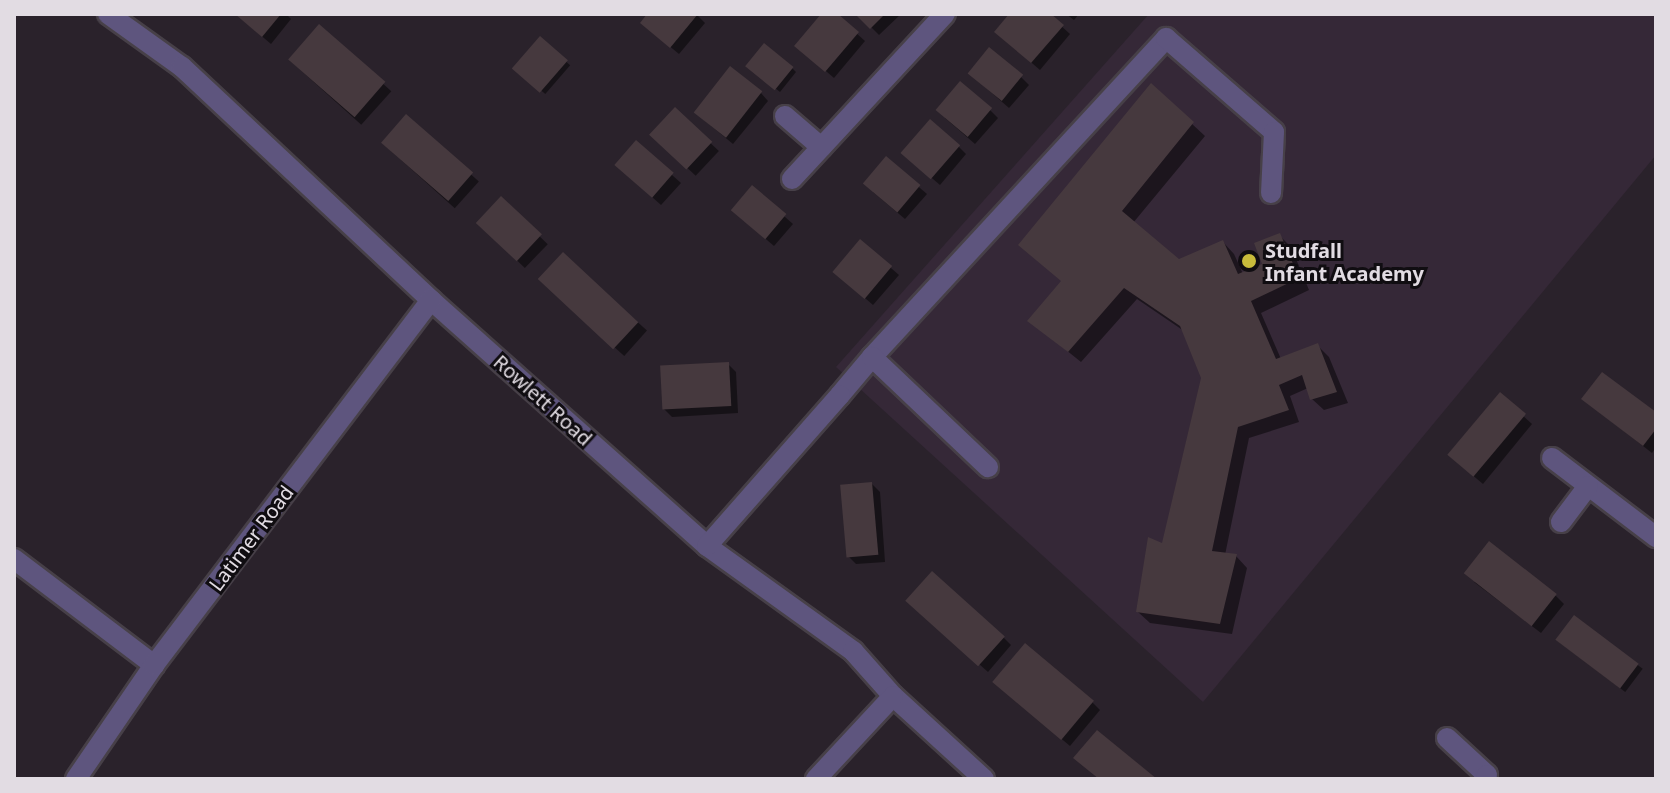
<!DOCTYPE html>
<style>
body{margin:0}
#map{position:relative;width:1670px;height:793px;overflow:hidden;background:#2a222b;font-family:"Noto Sans",sans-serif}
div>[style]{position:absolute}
.built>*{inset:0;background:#352837}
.shadow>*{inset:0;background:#0007;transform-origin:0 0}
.building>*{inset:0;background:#46393e;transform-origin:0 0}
.roads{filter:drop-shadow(2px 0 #474048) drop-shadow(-2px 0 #474048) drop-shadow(0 2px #474048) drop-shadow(0 -2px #474048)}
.lane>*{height:20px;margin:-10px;padding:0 10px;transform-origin:10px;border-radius:10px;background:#5e557e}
.street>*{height:20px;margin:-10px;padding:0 10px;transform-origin:10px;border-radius:10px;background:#5e557e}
.dots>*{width:22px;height:22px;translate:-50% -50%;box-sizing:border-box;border:4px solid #100d11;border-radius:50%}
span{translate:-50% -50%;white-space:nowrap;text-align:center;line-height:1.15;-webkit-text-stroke:6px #100d11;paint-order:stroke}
.poi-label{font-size:20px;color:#e2dce3;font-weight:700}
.left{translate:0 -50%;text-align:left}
.street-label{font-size:20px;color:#e2dce3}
.frame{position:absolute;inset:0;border:16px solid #e2dce3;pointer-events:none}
</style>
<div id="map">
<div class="built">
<div style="clip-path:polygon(1149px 14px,1656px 14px,1656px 155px,1203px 702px,836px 367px)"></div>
</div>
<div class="shadow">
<div style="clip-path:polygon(236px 14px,286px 14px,291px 19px,271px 44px)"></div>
<div style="clip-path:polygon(649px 14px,696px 14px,705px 23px,679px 54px,650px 30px)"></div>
<div style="clip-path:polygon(824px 14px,835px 14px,865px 41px,834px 78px,805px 53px)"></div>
<div style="clip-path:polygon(858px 14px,901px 14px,879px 35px)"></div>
<div style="clip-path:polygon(1012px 14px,1048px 14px,1070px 34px,1040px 70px,1004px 39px)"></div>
<div style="clip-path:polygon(1066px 14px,1079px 14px,1074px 20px)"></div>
<div style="left:320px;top:27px;width:96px;height:45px;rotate:42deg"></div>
<div style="left:540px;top:39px;width:40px;height:38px;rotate:41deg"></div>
<div style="clip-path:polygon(792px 68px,796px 72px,780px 92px,752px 69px)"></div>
<div style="clip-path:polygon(1021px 77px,1029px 85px,1009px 108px,977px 80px)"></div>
<div style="clip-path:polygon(1151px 86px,1205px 136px,1133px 223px,1178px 261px,1223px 242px,1234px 254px,1243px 274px,1265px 265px,1279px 235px,1291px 247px,1309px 290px,1261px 313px,1281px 359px,1317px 345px,1329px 357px,1348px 403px,1324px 410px,1312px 399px,1308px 388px,1290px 396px,1299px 422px,1249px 438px,1225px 555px,1236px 556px,1247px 568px,1232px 634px,1150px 623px,1138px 612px,1163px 546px,1203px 378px,1184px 331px,1137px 299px,1081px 362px,1030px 321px,1063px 282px)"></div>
<div style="clip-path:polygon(761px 93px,768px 101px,733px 144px,704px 120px)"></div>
<div style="left:675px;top:110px;width:60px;height:34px;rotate:43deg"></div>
<div style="clip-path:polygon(990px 110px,998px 118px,975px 144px,945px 118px)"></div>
<div style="left:406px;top:116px;width:98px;height:36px;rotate:42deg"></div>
<div style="clip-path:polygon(636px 143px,681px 183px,661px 205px,625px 173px)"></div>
<div style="clip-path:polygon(958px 146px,966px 154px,940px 185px,912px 161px)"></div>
<div style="clip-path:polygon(886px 159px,927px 194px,905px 219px,873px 192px)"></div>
<div style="clip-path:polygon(752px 188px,793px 224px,774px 246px,741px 218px)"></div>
<div style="left:501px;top:199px;width:65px;height:33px;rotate:44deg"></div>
<div style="clip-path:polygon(860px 241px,899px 275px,873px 305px,843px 279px)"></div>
<div style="left:563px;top:255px;width:113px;height:34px;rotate:42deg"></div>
<div style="clip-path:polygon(728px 364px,736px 372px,738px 413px,672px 417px,664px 409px)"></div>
<div style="clip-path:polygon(1500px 395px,1532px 424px,1483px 484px,1458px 463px)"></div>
<div style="clip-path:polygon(1583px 399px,1656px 415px,1656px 447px,1652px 453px)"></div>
<div style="clip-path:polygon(872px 484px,880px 492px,885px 562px,856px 564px,848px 556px)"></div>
<div style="clip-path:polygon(1474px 582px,1556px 596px,1564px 604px,1541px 633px)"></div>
<div style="clip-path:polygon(917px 609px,1003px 637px,1011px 645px,988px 672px)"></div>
<div style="left:1574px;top:617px;width:86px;height:29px;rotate:37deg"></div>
<div style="clip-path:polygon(1003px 690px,1092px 702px,1100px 710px,1070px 746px)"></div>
</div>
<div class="building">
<div style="clip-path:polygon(235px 14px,281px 14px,262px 37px)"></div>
<div style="clip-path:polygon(647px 14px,698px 14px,670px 48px,640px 23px)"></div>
<div style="clip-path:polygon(821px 14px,838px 14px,859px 32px,825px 72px,794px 46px)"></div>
<div style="clip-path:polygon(855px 14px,885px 14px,870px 29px)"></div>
<div style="clip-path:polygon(1009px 14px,1051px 14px,1064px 25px,1031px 63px,994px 32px)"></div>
<div style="left:319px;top:24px;width:88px;height:47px;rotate:41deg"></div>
<div style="left:540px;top:36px;width:37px;height:43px;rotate:41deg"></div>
<div style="left:764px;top:43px;width:38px;height:30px;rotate:39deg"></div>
<div style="left:989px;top:47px;width:44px;height:34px;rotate:39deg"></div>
<div style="left:730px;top:66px;width:41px;height:59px;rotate:38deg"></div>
<div style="left:960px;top:81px;width:42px;height:38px;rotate:40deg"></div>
<div style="clip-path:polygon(1151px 83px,1194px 122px,1122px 211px,1179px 259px,1223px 240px,1238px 274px,1262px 264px,1254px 243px,1280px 233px,1299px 278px,1251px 301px,1276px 359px,1318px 343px,1337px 392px,1310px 400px,1302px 375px,1279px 385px,1289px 410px,1238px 427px,1212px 551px,1237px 554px,1220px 624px,1136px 612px,1148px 537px,1162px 543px,1201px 378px,1180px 326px,1124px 288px,1068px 352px,1027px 321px,1061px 281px,1018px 245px)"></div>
<div style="left:675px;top:107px;width:51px;height:38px;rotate:43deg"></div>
<div style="left:406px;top:114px;width:89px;height:38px;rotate:41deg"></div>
<div style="left:930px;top:119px;width:40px;height:45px;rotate:41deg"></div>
<div style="left:636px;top:140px;width:50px;height:33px;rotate:41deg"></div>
<div style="left:886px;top:156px;width:45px;height:36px;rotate:40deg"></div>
<div style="left:752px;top:185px;width:45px;height:33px;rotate:40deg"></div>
<div style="left:501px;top:196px;width:56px;height:37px;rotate:43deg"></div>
<div style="left:860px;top:239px;width:42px;height:43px;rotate:40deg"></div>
<div style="left:563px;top:252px;width:103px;height:37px;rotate:43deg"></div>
<div style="left:729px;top:362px;width:44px;height:69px;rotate:87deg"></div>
<div style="clip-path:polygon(1602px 372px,1656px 412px,1656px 429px,1643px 446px,1581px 399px)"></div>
<div style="left:1500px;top:392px;width:34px;height:82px;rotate:40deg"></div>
<div style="left:872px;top:482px;width:73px;height:32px;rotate:85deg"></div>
<div style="left:1489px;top:541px;width:86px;height:41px;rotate:38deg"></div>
<div style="left:932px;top:571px;width:98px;height:40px;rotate:42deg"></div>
<div style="left:1574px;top:615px;width:81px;height:31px;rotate:37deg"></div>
<div style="left:1025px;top:643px;width:90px;height:51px;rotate:40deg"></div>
<div style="clip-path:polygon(1097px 730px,1157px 779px,1099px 779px,1073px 758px)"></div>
</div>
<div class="roads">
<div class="lane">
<div style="left:872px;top:357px;width:434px;rotate:-47.3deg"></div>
<div style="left:1166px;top:38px;width:143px;rotate:41deg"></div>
<div style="left:1274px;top:132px;width:61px;rotate:92.8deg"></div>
<div style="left:840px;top:395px;width:50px;rotate:-49.9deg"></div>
<div style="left:872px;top:357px;width:160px;rotate:43.5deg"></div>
</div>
<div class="street">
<div style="left:108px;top:14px;width:91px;rotate:35.6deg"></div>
<div style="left:182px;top:67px;width:341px;rotate:43.1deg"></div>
<div style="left:431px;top:300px;width:370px;rotate:41.7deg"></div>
<div style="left:707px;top:546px;width:180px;rotate:35.7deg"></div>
<div style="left:853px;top:651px;width:60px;rotate:48.4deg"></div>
<div style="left:893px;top:696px;width:123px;rotate:42.4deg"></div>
<div style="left:785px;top:116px;width:48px;rotate:40.7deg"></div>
<div style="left:792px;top:179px;width:225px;rotate:-47.2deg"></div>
<div style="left:1552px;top:458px;width:131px;rotate:37.2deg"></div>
<div style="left:1561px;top:522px;width:45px;rotate:-53.1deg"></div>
<div style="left:707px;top:546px;width:201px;rotate:-48.6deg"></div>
<div style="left:14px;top:559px;width:176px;rotate:37.1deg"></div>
<div style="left:1447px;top:738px;width:54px;rotate:42.8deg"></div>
<div style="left:1487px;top:775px;width:4px;rotate:104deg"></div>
<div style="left:76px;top:779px;width:138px;rotate:-55.6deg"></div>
<div style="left:154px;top:665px;width:458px;rotate:-52.8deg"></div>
<div style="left:816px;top:779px;width:113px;rotate:-47.1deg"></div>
</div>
</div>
<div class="dots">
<div style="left:1249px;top:261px;background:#c8bb3b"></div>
</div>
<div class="poi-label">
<span class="left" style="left:1265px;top:262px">Studfall<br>Infant Academy</span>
</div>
<div class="street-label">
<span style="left:543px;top:400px;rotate:42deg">Rowlett Road</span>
<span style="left:251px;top:538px;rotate:-53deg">Latimer Road</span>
</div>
<div class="frame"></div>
</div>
